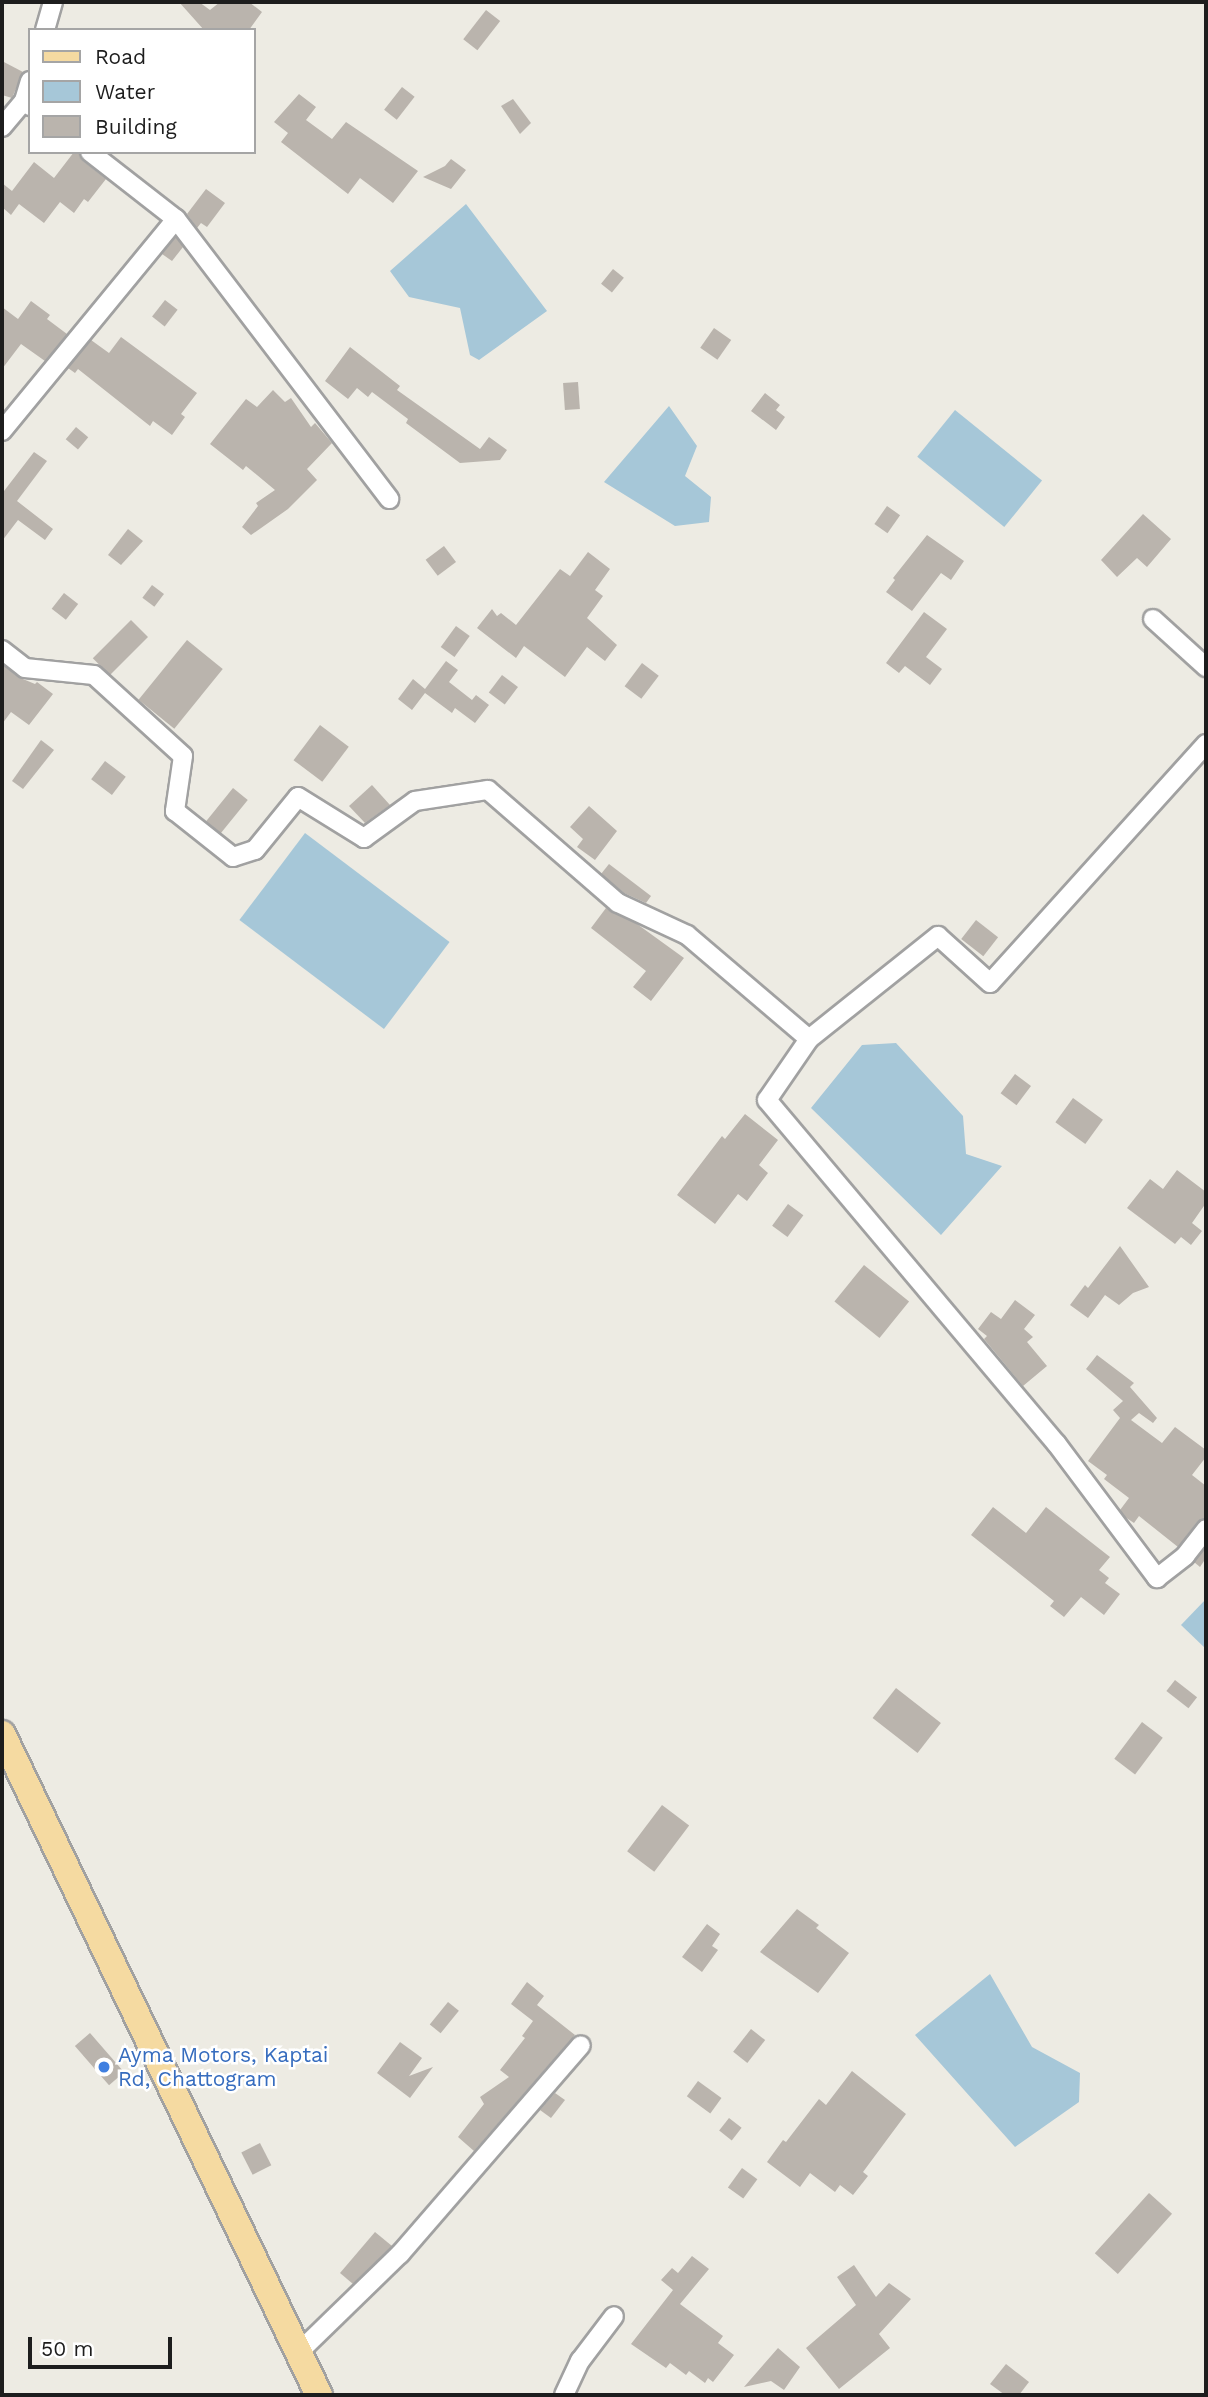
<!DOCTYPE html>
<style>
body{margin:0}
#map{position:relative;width:1208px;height:2397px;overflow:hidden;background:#edebe3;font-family:"Work Sans",sans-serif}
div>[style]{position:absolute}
.water>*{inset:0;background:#a6c7d8;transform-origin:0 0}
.building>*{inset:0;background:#bab4ad;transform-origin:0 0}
.roads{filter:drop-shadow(2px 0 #a1a1a1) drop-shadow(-2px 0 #a1a1a1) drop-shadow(0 2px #a1a1a1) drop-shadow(0 -2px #a1a1a1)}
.street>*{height:18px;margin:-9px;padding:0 9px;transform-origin:9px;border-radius:9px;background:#fff}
.primary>*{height:26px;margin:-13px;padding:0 13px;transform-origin:13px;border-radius:13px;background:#f5daa1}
.dots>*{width:19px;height:19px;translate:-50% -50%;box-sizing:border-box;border:4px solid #fff;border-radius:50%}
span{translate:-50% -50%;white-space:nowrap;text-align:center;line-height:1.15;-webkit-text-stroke:5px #fff;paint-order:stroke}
.shop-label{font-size:21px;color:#366cbe}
.left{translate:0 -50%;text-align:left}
.frame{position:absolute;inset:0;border:4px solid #1d1d1d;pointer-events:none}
.legend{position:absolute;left:28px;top:28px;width:228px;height:126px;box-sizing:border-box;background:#fff;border:2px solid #a5a5a5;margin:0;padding:9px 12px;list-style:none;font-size:21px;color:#1d1d1d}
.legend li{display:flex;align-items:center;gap:14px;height:35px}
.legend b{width:35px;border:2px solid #a5a5a5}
.scale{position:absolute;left:28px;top:2337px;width:144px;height:32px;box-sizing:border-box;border:4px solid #1d1d1d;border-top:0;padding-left:9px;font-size:21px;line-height:24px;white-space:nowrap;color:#1d1d1d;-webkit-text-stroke:5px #fff;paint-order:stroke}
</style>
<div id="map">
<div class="water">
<div style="clip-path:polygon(466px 204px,547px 311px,479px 360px,470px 355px,460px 308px,409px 297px,390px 271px)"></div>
<div style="clip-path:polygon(669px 406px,697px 446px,685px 476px,711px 497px,709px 522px,675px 526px,604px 482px)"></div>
<div style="left:955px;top:410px;width:112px;height:60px;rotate:39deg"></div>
<div style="left:305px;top:833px;width:181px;height:109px;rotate:37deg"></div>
<div style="clip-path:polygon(896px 1043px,963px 1116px,966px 1154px,1002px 1166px,941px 1235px,811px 1108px,862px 1045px)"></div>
<div style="clip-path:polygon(1206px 1599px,1206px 1649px,1181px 1625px)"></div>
<div style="clip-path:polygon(990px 1974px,1032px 2047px,1080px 2073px,1079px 2102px,1015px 2147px,915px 2035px)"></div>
</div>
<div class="building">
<div style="clip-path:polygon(179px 2px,199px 2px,210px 10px,220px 2px,249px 2px,262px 12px,249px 30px,204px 30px)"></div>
<div style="left:486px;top:10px;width:18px;height:37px;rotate:38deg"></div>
<div style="clip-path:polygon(2px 61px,23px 72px,12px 98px,2px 95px)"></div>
<div style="left:402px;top:87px;width:16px;height:29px;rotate:38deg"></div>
<div style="clip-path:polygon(299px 94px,316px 107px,306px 120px,332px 139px,346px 122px,418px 171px,393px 203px,360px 178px,348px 194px,281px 142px,288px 133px,274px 122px)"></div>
<div style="clip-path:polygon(513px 99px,531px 123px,520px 134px,501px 106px)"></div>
<div style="clip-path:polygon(74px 152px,79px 153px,83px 161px,106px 179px,88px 202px,84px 199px,74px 213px,60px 202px,44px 223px,19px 204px,11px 215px,2px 207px,2px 183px,12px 191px,34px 162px,54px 178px)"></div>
<div style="clip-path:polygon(451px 159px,466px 170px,451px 189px,423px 177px,445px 166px)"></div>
<div style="clip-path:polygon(206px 189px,225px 203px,207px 227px,201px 223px,197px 228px,187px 214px)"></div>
<div style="clip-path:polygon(176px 237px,183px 247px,172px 261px,162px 254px)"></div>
<div style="left:613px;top:269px;width:14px;height:19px;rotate:39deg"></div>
<div style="left:165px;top:300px;width:16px;height:21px;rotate:38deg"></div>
<div style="clip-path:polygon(31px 301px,50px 315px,47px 319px,67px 334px,45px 361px,21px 344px,2px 369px,2px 307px,18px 319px)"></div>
<div style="left:714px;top:328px;width:21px;height:24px;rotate:35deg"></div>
<div style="clip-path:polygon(121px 337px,197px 393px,181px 414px,185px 417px,172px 435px,153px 421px,150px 426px,78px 369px,75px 373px,68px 368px,91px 340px,109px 353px)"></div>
<div style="clip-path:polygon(350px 347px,400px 386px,397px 390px,480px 449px,489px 437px,507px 450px,500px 460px,460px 463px,406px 423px,408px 419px,372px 392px,368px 397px,357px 388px,348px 399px,325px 381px)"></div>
<div style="left:578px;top:382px;width:27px;height:15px;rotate:86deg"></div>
<div style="clip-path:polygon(273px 390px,285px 402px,291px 398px,311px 427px,315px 423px,332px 443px,307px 469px,317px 480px,288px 509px,251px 535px,242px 527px,258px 506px,256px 503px,275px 490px,246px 466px,243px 470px,210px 444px,246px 399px,257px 407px)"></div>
<div style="clip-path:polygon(765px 393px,780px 405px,776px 410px,785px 417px,776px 430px,751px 411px)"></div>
<div style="left:76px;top:427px;width:16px;height:16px;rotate:40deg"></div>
<div style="clip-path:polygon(34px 452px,47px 461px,17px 501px,53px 529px,45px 540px,18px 520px,2px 541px,2px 489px,4px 491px)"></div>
<div style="left:887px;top:506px;width:16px;height:22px;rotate:35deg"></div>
<div style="clip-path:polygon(1143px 514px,1171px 539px,1147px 567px,1137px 558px,1117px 577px,1101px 560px)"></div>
<div style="clip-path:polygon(128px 529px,143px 541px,121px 565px,108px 555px)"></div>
<div style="clip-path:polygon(927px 535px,964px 561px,951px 580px,941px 573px,912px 611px,886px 592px,895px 580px,893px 578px)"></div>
<div style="left:444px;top:546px;width:20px;height:23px;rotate:53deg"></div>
<div style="clip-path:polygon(588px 552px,610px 569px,595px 590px,603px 596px,587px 618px,617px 645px,605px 661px,587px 647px,565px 677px,524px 646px,516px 658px,477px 628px,492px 609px,497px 616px,501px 613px,516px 625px,560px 569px,570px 576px)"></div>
<div style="left:152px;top:585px;width:15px;height:16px;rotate:37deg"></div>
<div style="left:64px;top:593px;width:18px;height:20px;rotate:38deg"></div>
<div style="clip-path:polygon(924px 612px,947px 629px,926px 657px,942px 669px,930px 685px,905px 666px,899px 673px,886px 663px)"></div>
<div style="left:131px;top:620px;width:24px;height:54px;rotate:45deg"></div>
<div style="left:456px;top:626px;width:17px;height:26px;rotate:36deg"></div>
<div style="left:187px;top:640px;width:46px;height:77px;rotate:39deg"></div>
<div style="clip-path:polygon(446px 661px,458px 670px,449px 682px,472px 700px,476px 695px,489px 705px,475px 723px,455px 708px,452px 713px,425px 693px,412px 710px,398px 699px,413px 679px,425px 689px)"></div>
<div style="left:642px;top:663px;width:21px;height:29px;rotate:37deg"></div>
<div style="clip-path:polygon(2px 664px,18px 677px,35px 684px,37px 682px,53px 694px,29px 725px,11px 712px,2px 724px)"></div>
<div style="left:502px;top:675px;width:20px;height:22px;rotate:37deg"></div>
<div style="left:320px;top:725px;width:36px;height:44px;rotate:37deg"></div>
<div style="clip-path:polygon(41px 740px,54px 750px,23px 789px,12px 781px)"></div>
<div style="left:105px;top:761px;width:26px;height:23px;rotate:37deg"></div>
<div style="clip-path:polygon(372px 785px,390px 805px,365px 823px,349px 806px)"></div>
<div style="left:233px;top:788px;width:19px;height:43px;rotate:39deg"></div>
<div style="clip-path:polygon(589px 806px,617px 831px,595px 860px,577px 847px,583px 839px,570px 827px)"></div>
<div style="clip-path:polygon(609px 864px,651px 896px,646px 903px,624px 893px,601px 874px)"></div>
<div style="clip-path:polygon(606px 908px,637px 924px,684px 958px,651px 1001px,633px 987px,646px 971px,591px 928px)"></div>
<div style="left:976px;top:920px;width:28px;height:24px;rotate:38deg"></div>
<div style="left:1015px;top:1074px;width:20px;height:24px;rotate:37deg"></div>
<div style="left:1073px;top:1098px;width:37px;height:30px;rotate:36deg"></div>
<div style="clip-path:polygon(745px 1114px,778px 1140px,759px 1165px,768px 1173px,747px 1201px,738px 1194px,715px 1224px,677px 1195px,722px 1136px,725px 1139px)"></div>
<div style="clip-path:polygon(1177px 1170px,1206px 1192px,1206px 1203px,1192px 1223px,1202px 1231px,1191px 1245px,1181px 1237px,1175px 1244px,1127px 1208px,1150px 1179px,1163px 1189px)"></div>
<div style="left:788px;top:1204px;width:19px;height:27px;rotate:36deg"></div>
<div style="clip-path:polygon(1120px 1246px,1149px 1287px,1133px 1293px,1119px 1305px,1105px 1295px,1088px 1318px,1070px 1305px,1085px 1285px,1088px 1288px)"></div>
<div style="left:864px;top:1265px;width:58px;height:47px;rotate:39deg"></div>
<div style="clip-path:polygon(1015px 1300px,1035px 1315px,1024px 1329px,1033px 1337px,1027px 1342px,1047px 1366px,1023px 1386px,984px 1339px,987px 1336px,978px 1329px,991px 1312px,1001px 1319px)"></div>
<div style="clip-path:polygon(1097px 1355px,1134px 1383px,1130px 1387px,1157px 1418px,1153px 1423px,1139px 1413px,1131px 1420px,1162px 1443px,1175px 1427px,1206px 1450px,1206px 1457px,1192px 1475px,1206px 1486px,1206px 1518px,1197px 1522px,1178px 1547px,1139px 1516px,1134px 1523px,1125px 1517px,1120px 1510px,1129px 1498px,1104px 1479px,1107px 1475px,1088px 1461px,1120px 1418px,1113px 1410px,1123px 1401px,1086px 1369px)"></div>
<div style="clip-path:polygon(993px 1507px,1026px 1533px,1046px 1507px,1110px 1557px,1099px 1570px,1109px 1578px,1105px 1583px,1120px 1594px,1104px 1615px,1081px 1597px,1064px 1617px,1050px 1606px,1054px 1601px,971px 1535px)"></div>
<div style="clip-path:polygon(1206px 1547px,1206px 1558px,1200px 1567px,1194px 1562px)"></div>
<div style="left:1175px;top:1680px;width:28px;height:14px;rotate:38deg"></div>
<div style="left:896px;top:1688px;width:57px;height:38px;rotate:38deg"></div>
<div style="left:1142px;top:1722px;width:26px;height:46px;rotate:37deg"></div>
<div style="left:662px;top:1805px;width:34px;height:58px;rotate:37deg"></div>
<div style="clip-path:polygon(797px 1909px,819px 1925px,816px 1928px,849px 1953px,818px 1993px,760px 1952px)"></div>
<div style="clip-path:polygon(707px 1924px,720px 1934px,712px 1946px,718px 1950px,702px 1972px,682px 1957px)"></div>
<div style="clip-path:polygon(527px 1982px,544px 1996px,537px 2005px,575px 2035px,474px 2151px,458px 2137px,484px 2104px,480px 2097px,509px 2077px,500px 2070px,525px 2038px,522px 2036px,533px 2021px,511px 2004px)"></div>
<div style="left:448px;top:2002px;width:14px;height:29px;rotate:39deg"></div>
<div style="left:751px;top:2029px;width:18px;height:29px;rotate:38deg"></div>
<div style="left:90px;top:2033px;width:52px;height:20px;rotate:49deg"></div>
<div style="clip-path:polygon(400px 2042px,422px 2058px,409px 2076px,433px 2067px,410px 2098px,377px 2073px)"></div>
<div style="clip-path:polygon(852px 2071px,906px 2114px,863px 2172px,868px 2176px,853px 2195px,840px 2185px,835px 2192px,810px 2173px,800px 2187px,767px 2162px,783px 2140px,786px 2142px,819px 2099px,826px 2105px)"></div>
<div style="left:698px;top:2081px;width:29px;height:19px;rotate:36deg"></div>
<div style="clip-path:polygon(555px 2093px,565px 2100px,551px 2118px,540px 2110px)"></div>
<div style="left:729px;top:2118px;width:16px;height:16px;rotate:38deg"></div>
<div style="left:260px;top:2143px;width:25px;height:21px;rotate:63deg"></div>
<div style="left:742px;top:2168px;width:19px;height:24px;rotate:36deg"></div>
<div style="left:1149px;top:2193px;width:31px;height:81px;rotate:42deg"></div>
<div style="clip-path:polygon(375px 2232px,392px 2246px,353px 2284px,340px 2273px)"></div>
<div style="clip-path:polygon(692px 2256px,709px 2269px,680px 2304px,723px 2336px,718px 2343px,734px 2355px,713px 2382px,708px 2378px,705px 2383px,689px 2371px,686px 2375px,670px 2363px,666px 2368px,631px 2344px,673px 2290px,661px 2280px,672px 2268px,678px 2273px)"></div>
<div style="clip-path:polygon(854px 2265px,876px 2297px,889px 2283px,911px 2299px,879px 2334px,890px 2348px,839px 2389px,806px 2348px,856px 2305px,837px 2277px)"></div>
<div style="clip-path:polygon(778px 2348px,800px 2367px,784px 2390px,771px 2381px,744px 2387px)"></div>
<div style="clip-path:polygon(1006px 2364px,1029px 2382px,1019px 2395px,1005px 2395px,990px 2384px)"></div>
</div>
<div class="roads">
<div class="street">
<div style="left:45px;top:30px;width:29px;rotate:-74deg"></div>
<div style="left:30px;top:81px;width:21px;rotate:107deg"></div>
<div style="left:24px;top:101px;width:8px;rotate:40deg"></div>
<div style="left:2px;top:127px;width:34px;rotate:-50deg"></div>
<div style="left:176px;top:219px;width:352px;rotate:52.7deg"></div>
<div style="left:2px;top:431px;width:274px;rotate:-50.6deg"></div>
<div style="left:176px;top:219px;width:109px;rotate:-142.1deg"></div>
<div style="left:1153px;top:619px;width:72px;rotate:42.2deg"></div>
<div style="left:2px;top:650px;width:29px;rotate:38deg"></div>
<div style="left:25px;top:668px;width:69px;rotate:5.8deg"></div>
<div style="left:94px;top:675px;width:120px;rotate:42.3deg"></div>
<div style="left:183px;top:756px;width:56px;rotate:98.3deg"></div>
<div style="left:175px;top:811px;width:74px;rotate:38.4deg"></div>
<div style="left:233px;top:857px;width:23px;rotate:-18deg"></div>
<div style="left:255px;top:850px;width:68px;rotate:-50.9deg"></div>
<div style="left:298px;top:797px;width:78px;rotate:31.8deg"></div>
<div style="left:364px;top:838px;width:63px;rotate:-36deg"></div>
<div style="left:415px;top:801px;width:74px;rotate:-8.6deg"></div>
<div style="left:488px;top:790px;width:172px;rotate:41deg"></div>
<div style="left:618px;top:903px;width:76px;rotate:24.9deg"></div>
<div style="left:687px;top:935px;width:160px;rotate:40.4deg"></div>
<div style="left:1206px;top:744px;width:322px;rotate:132.1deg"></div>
<div style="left:990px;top:983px;width:70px;rotate:-137.9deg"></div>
<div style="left:938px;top:936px;width:165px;rotate:141.4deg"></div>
<div style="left:809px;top:1039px;width:74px;rotate:124.5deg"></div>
<div style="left:767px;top:1100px;width:449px;rotate:49.9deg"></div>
<div style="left:1056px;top:1443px;width:169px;rotate:53.2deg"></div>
<div style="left:1157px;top:1578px;width:36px;rotate:-38deg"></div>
<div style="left:1185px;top:1556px;width:34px;rotate:-52deg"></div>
<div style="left:297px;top:2354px;width:144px;rotate:-44.2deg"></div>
<div style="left:400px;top:2254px;width:276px;rotate:-49.1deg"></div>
<div style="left:564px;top:2395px;width:38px;rotate:-65deg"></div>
<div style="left:580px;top:2361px;width:56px;rotate:-52.9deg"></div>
</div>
<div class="primary">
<div style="left:2px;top:1734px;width:733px;rotate:64.38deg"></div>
</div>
</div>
<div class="dots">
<div style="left:104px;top:2067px;background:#3f7fe0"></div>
</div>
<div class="shop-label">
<span class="left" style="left:118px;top:2067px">Ayma Motors, Kaptai<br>Rd, Chattogram</span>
</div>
<div class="frame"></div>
<ul class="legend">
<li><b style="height:9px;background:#f5daa1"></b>Road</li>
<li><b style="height:19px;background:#a6c7d8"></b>Water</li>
<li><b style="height:19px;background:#bab4ad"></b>Building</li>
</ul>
<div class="scale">50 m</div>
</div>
